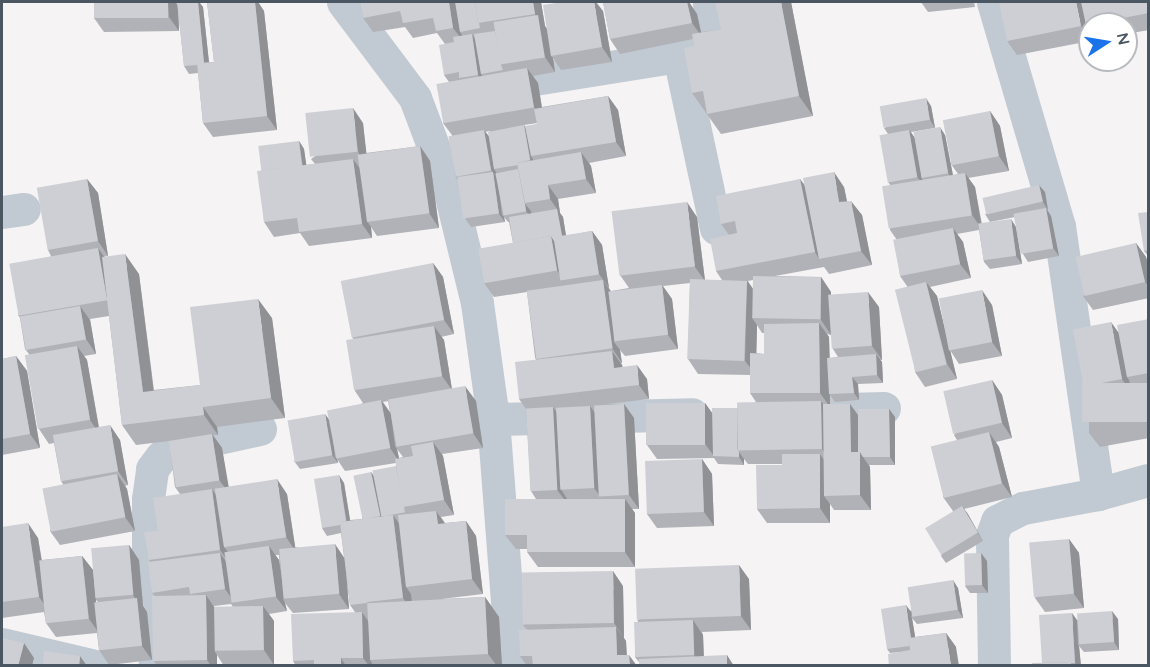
<!DOCTYPE html>
<style>
body{margin:0}
#map{position:relative;width:1150px;height:667px;overflow:hidden;background:#f5f3f3;font-family:Quicksand,sans-serif}
div>[style]{position:absolute}
.street>*{height:33px;margin:-16.5px;padding:0 16.5px;transform-origin:16.5px;border-radius:16.5px;background:#c1cad2}
.wall>*{inset:0;background:#b0b2b7}
.shaded-wall>*{inset:0;background:#909195}
.building>*{inset:0;background:#cdcfd5;transform-origin:0 0}
span{translate:-50% -50%;white-space:nowrap;text-align:center;line-height:1.15;-webkit-text-stroke:4.5px #fff;paint-order:stroke}
.frame{position:absolute;inset:0;border:3px solid #4a5661;pointer-events:none}
.north{position:absolute;left:1078px;top:12px;width:60px;height:60px;box-sizing:border-box;background:#fff;border:2px solid #b7bbc0;border-radius:50%;rotate:78deg;font-size:16px;font-weight:700;line-height:24px;text-align:center;color:#4a5661}
.north::after{content:'';display:block;margin:auto;width:21px;height:27px;background:#1a73e8;clip-path:polygon(50% 0,100% 100%,50% 72%,0 100%)}
</style>
<div id="map">
<div class="street">
<div style="left:343px;top:2px;width:120px;rotate:53.1deg"></div>
<div style="left:415px;top:98px;width:96px;rotate:69.3deg"></div>
<div style="left:449px;top:188px;width:118px;rotate:76.3deg"></div>
<div style="left:477px;top:303px;width:117px;rotate:82.1deg"></div>
<div style="left:493px;top:419px;width:248px;rotate:85.6deg"></div>
<div style="left:993px;top:2px;width:234px;rotate:73.6deg"></div>
<div style="left:1059px;top:226px;width:271px;rotate:81.7deg"></div>
<div style="left:679px;top:56px;width:176px;rotate:77.9deg"></div>
<div style="left:491px;top:86px;width:190px;rotate:-9.1deg"></div>
<div style="left:679px;top:56px;width:22px;rotate:-27deg"></div>
<div style="left:699px;top:46px;width:13px;rotate:-45deg"></div>
<div style="left:708px;top:37px;width:11px;rotate:-75deg"></div>
<div style="left:711px;top:26px;width:24px;rotate:-95deg"></div>
<div style="left:2px;top:212px;width:22px;rotate:-8deg"></div>
<div style="left:810px;top:410px;width:74px;rotate:-1.5deg"></div>
<div style="left:493px;top:419px;width:199px;rotate:-1.4deg"></div>
<div style="left:2px;top:644px;width:96px;rotate:13.3deg"></div>
<div style="left:155px;top:666px;width:113px;rotate:-93.5deg"></div>
<div style="left:148px;top:553px;width:54px;rotate:-90deg"></div>
<div style="left:148px;top:499px;width:30px;rotate:-82deg"></div>
<div style="left:152px;top:469px;width:15px;rotate:-53deg"></div>
<div style="left:161px;top:457px;width:14px;rotate:-39deg"></div>
<div style="left:172px;top:448px;width:90px;rotate:-12.2deg"></div>
<div style="left:994px;top:666px;width:131px;rotate:-90.9deg"></div>
<div style="left:992px;top:535px;width:15px;rotate:-70deg"></div>
<div style="left:997px;top:521px;width:29px;rotate:-27deg"></div>
<div style="left:1023px;top:508px;width:76px;rotate:-10.6deg"></div>
<div style="left:1098px;top:494px;width:52px;rotate:-15.6deg"></div>
</div>
<div class="wall">
<div style="clip-path:polygon(94px 2px,175px 2px,178px 5px,177px 2px,199px 2px,203px 7px,209px 62px,214px 62px,207px 2px,258px 2px,264px 11px,277px 130px,213px 137px,203px 123px,198px 73px,189px 74px,184px 66px,178px 9px,179px 31px,104px 32px,94px 18px)"></div>
<div style="clip-path:polygon(evenodd,360px 2px,541px 2px,545px 26px,546px 28px,603px 11px,612px 62px,561px 70px,553px 58px,555px 72px,533px 76px,538px 83px,542px 107px,608px 96px,618px 110px,626px 156px,589px 163px,591px 166px,596px 193px,558px 199px,560px 213px,563px 217px,566px 236px,592px 231px,602px 245px,609px 288px,611px 291px,629px 288px,620px 275px,697px 217px,705px 280px,722px 280px,716px 271px,729px 235px,721px 224px,800px 179px,805px 186px,844px 187px,847px 201px,862px 215px,872px 265px,829px 274px,824px 267px,775px 276px,821px 277px,831px 292px,831px 295px,879px 307px,882px 360px,880px 360px,882px 362px,883px 383px,858px 384px,859px 400px,835px 402px,830px 395px,830px 404px,850px 404px,858px 415px,889px 409px,895px 417px,895px 465px,869px 465px,870px 467px,871px 510px,834px 510px,830px 504px,830px 523px,767px 523px,757px 509px,782px 465px,782px 464px,748px 464px,744px 459px,744px 465px,718px 464px,714px 458px,657px 459px,647px 445px,705px 403px,712px 413px,737px 408px,756px 402px,750px 393px,750px 375px,698px 374px,688px 359px,690px 283px,663px 286px,672px 299px,678px 349px,625px 356px,620px 350px,622px 363px,621px 363px,623px 367px,647px 379px,649px 399px,607px 404px,624px 404px,634px 418px,639px 509px,632px 509px,635px 513px,635px 567px,538px 567px,527px 552px,527px 549px,516px 549px,505px 535px,536px 499px,531px 491px,526px 409px,519px 399px,536px 360px,535px 357px,527px 292px,494px 297px,484px 283px,513px 243px,509px 222px,508px 222px,504px 217px,505px 222px,471px 227px,466px 220px,459px 182px,455px 176px,452px 135px,443px 123px,449px 82px,444px 75px,445px 44px,437px 33px,413px 38px,405px 27px,373px 32px,363px 18px,360px 2px,537px 123px,537px 124px,526px 128px,524px 125px,537px 123px,360px 2px,490px 131px,489px 136px,485px 132px,490px 131px,360px 2px,753px 280px,753px 289px,748px 281px,753px 280px,360px 2px,757px 325px,762px 333px,764px 333px,764px 354px,756px 353px,757px 325px,360px 2px,831px 327px,833px 349px,838px 357px,830px 358px,829px 337px,827px 334px,831px 335px,831px 327px)"></div>
<div style="clip-path:polygon(603px 2px,689px 2px,697px 14px,701px 32px,721px 29px,791px 2px,813px 116px,721px 134px,692px 93px,694px 46px,693px 39px,620px 54px,610px 39px)"></div>
<div style="clip-path:polygon(921px 2px,974px 2px,975px 7px,928px 12px)"></div>
<div style="clip-path:polygon(1149px 2px,1149px 30px,1126px 34px,1126px 24px,1090px 24px,1090px 31px,1089px 30px,1090px 41px,1017px 55px,1007px 41px)"></div>
<div style="clip-path:polygon(931px 106px,935px 128px,911px 132px,914px 137px,945px 135px,953px 175px,958px 174px,951px 164px,990px 111px,1000px 126px,1009px 171px,968px 178px,975px 187px,982px 224px,1016px 227px,1022px 264px,990px 269px,984px 262px,979px 230px,957px 234px,963px 242px,971px 278px,930px 287px,937px 296px,948px 344px,992px 305px,1002px 356px,959px 364px,950px 350px,957px 379px,925px 387px,915px 372px,907px 286px,900px 276px,897px 240px,890px 230px,891px 186px,888px 182px,888px 134px,884px 128px)"></div>
<div style="clip-path:polygon(363px 123px,366px 153px,420px 146px,430px 161px,439px 228px,377px 236px,371px 227px,372px 238px,309px 246px,300px 233px,274px 237px,264px 222px,261px 171px,299px 141px,304px 149px,306px 165px,315px 164px,311px 159px)"></div>
<div style="clip-path:polygon(evenodd,87px 179px,98px 193px,108px 256px,104px 256px,139px 274px,154px 390px,200px 385px,272px 318px,285px 418px,217px 427px,218px 435px,213px 435px,222px 448px,228px 487px,287px 494px,295px 547px,344px 557px,341px 533px,327px 536px,322px 528px,344px 483px,350px 520px,362px 519px,371px 472px,374px 476px,396px 466px,396px 463px,345px 471px,337px 459px,338px 463px,300px 469px,294px 461px,329px 420px,363px 403px,355px 391px,354px 340px,352px 337px,433px 263px,443px 277px,454px 334px,441px 337px,444px 340px,452px 389px,476px 401px,483px 448px,442px 454px,443px 456px,454px 515px,441px 517px,445px 523px,466px 521px,476px 536px,483px 594px,441px 599px,485px 597px,499px 617px,502px 666px,374px 666px,373px 664px,373px 666px,296px 666px,293px 661px,355px 612px,350px 605px,347px 583px,349px 609px,293px 613px,285px 603px,287px 611px,269px 614px,274px 621px,274px 665px,224px 666px,217px 655px,217px 666px,157px 666px,154px 661px,155px 596px,152px 593px,150px 562px,149px 560px,158px 531px,180px 494px,175px 487px,169px 441px,136px 445px,122px 425px,109px 316px,90px 319px,96px 354px,84px 356px,87px 360px,99px 427px,120px 440px,128px 485px,125px 486px,127px 489px,135px 531px,60px 545px,50px 531px,63px 484px,61px 481px,54px 443px,49px 444px,39px 429px,29px 354px,25px 349px,20px 318px,18px 315px,51px 256px,48px 250px,87px 179px,388px 401px,390px 412px,383px 402px,388px 401px,87px 179px,397px 449px,403px 457px,399px 458px,397px 449px,87px 179px,275px 555px,279px 555px,280px 569px,279px 560px,275px 555px,87px 179px,231px 604px,233px 607px,215px 608px,214px 606px,231px 604px)"></div>
<div style="clip-path:polygon(1045px 192px,1048px 210px,1047px 210px,1051px 216px,1059px 256px,1028px 262px,1023px 254px,1015px 217px,990px 222px,985px 214px)"></div>
<div style="clip-path:polygon(1149px 212px,1149px 257px,1144px 251px)"></div>
<div style="clip-path:polygon(1136px 243px,1146px 257px,1149px 267px,1149px 298px,1093px 310px,1083px 296px)"></div>
<div style="clip-path:polygon(1149px 319px,1149px 438px,1100px 447px,1089px 433px,1089px 394px,1084px 387px,1118px 332px)"></div>
<div style="clip-path:polygon(16px 356px,27px 371px,40px 448px,2px 455px,2px 359px)"></div>
<div style="clip-path:polygon(992px 380px,1002px 395px,1012px 438px,996px 442px,999px 447px,1012px 497px,964px 509px,983px 541px,946px 563px,941px 556px,953px 511px,943px 497px,957px 440px,954px 435px)"></div>
<div style="clip-path:polygon(702px 459px,712px 474px,714px 526px,657px 528px,647px 514px)"></div>
<div style="clip-path:polygon(2px 527px,38px 538px,42px 560px,82px 556px,93px 570px,96px 602px,98px 602px,95px 599px,129px 545px,139px 560px,143px 606px,147px 612px,152px 660px,109px 665px,99px 650px,97px 633px,56px 637px,46px 623px,44px 612px,2px 618px)"></div>
<div style="clip-path:polygon(1069px 539px,1079px 553px,1084px 608px,1045px 612px,1035px 598px)"></div>
<div style="clip-path:polygon(987px 561px,988px 593px,970px 593px,965px 586px)"></div>
<div style="clip-path:polygon(749px 579px,751px 630px,702px 632px,703px 635px,704px 656px,639px 662px,635px 657px,638px 621px,637px 620px)"></div>
<div style="clip-path:polygon(623px 586px,624px 638px,626px 641px,627px 655px,637px 666px,527px 666px,520px 656px,527px 630px,523px 625px)"></div>
<div style="clip-path:polygon(958px 588px,963px 618px,917px 624px,912px 618px,915px 637px,946px 633px,956px 647px,890px 653px,887px 649px,910px 611px)"></div>
<div style="clip-path:polygon(1118px 619px,1119px 650px,1084px 652px,1079px 646px,1081px 666px,1032px 666px,1042px 663px,1077px 620px)"></div>
</div>
<div class="shaded-wall">
<div style="clip-path:polygon(168px 2px,175px 2px,178px 5px,179px 31px,169px 17px)"></div>
<div style="clip-path:polygon(198px 2px,199px 2px,203px 7px,210px 72px,204px 64px)"></div>
<div style="clip-path:polygon(255px 2px,258px 2px,264px 11px,277px 130px,267px 116px)"></div>
<div style="clip-path:polygon(449px 2px,457px 2px,460px 32px,462px 35px,464px 42px,453px 28px)"></div>
<div style="clip-path:polygon(533px 2px,541px 2px,545px 26px,548px 30px,551px 56px,553px 58px,555px 72px,545px 57px,538px 18px,535px 14px)"></div>
<div style="clip-path:polygon(594px 2px,596px 2px,603px 11px,612px 62px,602px 47px)"></div>
<div style="clip-path:polygon(687px 2px,689px 2px,697px 14px,702px 37px,692px 23px)"></div>
<div style="clip-path:polygon(781px 2px,791px 2px,813px 116px,799px 96px)"></div>
<div style="clip-path:polygon(1076px 2px,1084px 2px,1086px 25px,1089px 30px,1090px 39px,1081px 26px)"></div>
<div style="clip-path:polygon(472px 34px,477px 42px,481px 74px,483px 77px,484px 83px,478px 75px)"></div>
<div style="clip-path:polygon(527px 68px,538px 83px,544px 122px,534px 107px)"></div>
<div style="clip-path:polygon(608px 96px,618px 110px,626px 156px,616px 142px)"></div>
<div style="clip-path:polygon(926px 98px,931px 106px,935px 128px,930px 120px)"></div>
<div style="clip-path:polygon(353px 108px,363px 123px,368px 167px,358px 152px)"></div>
<div style="clip-path:polygon(990px 111px,1000px 126px,1009px 171px,999px 156px)"></div>
<div style="clip-path:polygon(524px 125px,529px 133px,531px 156px,534px 161px,531px 163px)"></div>
<div style="clip-path:polygon(940px 127px,945px 135px,954px 181px,948px 173px)"></div>
<div style="clip-path:polygon(484px 130px,490px 138px,494px 169px,496px 172px,497px 178px,491px 170px)"></div>
<div style="clip-path:polygon(909px 130px,915px 138px,923px 184px,917px 177px)"></div>
<div style="clip-path:polygon(299px 141px,304px 149px,308px 176px,303px 168px)"></div>
<div style="clip-path:polygon(420px 146px,430px 161px,439px 228px,429px 213px)"></div>
<div style="clip-path:polygon(581px 152px,591px 166px,596px 193px,586px 179px)"></div>
<div style="clip-path:polygon(353px 159px,363px 173px,367px 221px,371px 227px,372px 238px,362px 224px)"></div>
<div style="clip-path:polygon(493px 172px,498px 180px,502px 215px,504px 217px,505px 222px,499px 214px)"></div>
<div style="clip-path:polygon(834px 172px,844px 187px,850px 217px,839px 202px)"></div>
<div style="clip-path:polygon(965px 173px,975px 187px,982px 229px,972px 215px)"></div>
<div style="clip-path:polygon(87px 179px,98px 193px,108px 256px,98px 241px)"></div>
<div style="clip-path:polygon(800px 179px,811px 194px,819px 259px,815px 252px)"></div>
<div style="clip-path:polygon(548px 185px,558px 199px,560px 213px,563px 217px,568px 248px,563px 240px,557px 209px,550px 199px)"></div>
<div style="clip-path:polygon(1039px 185px,1045px 192px,1048px 210px,1043px 202px)"></div>
<div style="clip-path:polygon(851px 201px,862px 215px,872px 265px,861px 251px)"></div>
<div style="clip-path:polygon(687px 202px,697px 217px,705px 281px,695px 267px)"></div>
<div style="clip-path:polygon(525px 204px,531px 211px,532px 219px,526px 211px)"></div>
<div style="clip-path:polygon(1046px 208px,1051px 216px,1059px 256px,1053px 248px)"></div>
<div style="clip-path:polygon(1011px 219px,1016px 227px,1022px 264px,1016px 256px)"></div>
<div style="clip-path:polygon(953px 228px,963px 242px,971px 278px,960px 264px)"></div>
<div style="clip-path:polygon(592px 231px,602px 245px,609px 288px,599px 274px)"></div>
<div style="clip-path:polygon(551px 236px,561px 251px,563px 280px,557px 270px)"></div>
<div style="clip-path:polygon(1136px 243px,1146px 257px,1149px 267px,1149px 287px,1145px 282px)"></div>
<div style="clip-path:polygon(98px 248px,108px 262px,107px 300px)"></div>
<div style="clip-path:polygon(125px 254px,139px 274px,156px 411px,143px 392px)"></div>
<div style="clip-path:polygon(433px 263px,443px 277px,454px 334px,444px 320px)"></div>
<div style="clip-path:polygon(821px 277px,831px 292px,831px 335px,821px 320px)"></div>
<div style="clip-path:polygon(603px 280px,613px 295px,614px 342px,620px 350px,622px 363px,612px 348px)"></div>
<div style="clip-path:polygon(747px 281px,758px 295px,752px 318px,757px 325px,756px 375px,745px 361px)"></div>
<div style="clip-path:polygon(926px 282px,937px 296px,957px 379px,947px 364px)"></div>
<div style="clip-path:polygon(662px 285px,672px 299px,678px 349px,668px 335px)"></div>
<div style="clip-path:polygon(982px 290px,992px 305px,1002px 356px,992px 342px)"></div>
<div style="clip-path:polygon(868px 292px,879px 307px,882px 360px,872px 346px)"></div>
<div style="clip-path:polygon(258px 299px,272px 318px,285px 418px,271px 398px)"></div>
<div style="clip-path:polygon(80px 306px,90px 320px,96px 354px,86px 339px)"></div>
<div style="clip-path:polygon(1111px 322px,1121px 336px,1127px 377px,1129px 380px,1132px 394px,1122px 379px)"></div>
<div style="clip-path:polygon(819px 323px,829px 337px,830px 407px,820px 393px)"></div>
<div style="clip-path:polygon(434px 326px,444px 340px,452px 390px,442px 376px)"></div>
<div style="clip-path:polygon(77px 346px,87px 360px,100px 435px,90px 420px)"></div>
<div style="clip-path:polygon(612px 351px,622px 365px,624px 382px,614px 368px)"></div>
<div style="clip-path:polygon(876px 354px,882px 362px,883px 383px,877px 375px)"></div>
<div style="clip-path:polygon(16px 356px,27px 371px,40px 448px,30px 434px)"></div>
<div style="clip-path:polygon(637px 365px,647px 379px,649px 399px,639px 385px)"></div>
<div style="clip-path:polygon(852px 377px,858px 384px,859px 400px,854px 393px)"></div>
<div style="clip-path:polygon(992px 380px,1002px 395px,1012px 438px,1002px 423px)"></div>
<div style="clip-path:polygon(465px 386px,476px 401px,483px 448px,473px 433px)"></div>
<div style="clip-path:polygon(381px 400px,391px 414px,395px 446px,397px 449px,400px 463px,390px 448px)"></div>
<div style="clip-path:polygon(821px 401px,832px 416px,832px 464px,822px 449px)"></div>
<div style="clip-path:polygon(705px 403px,715px 417px,714px 456px,705px 444px)"></div>
<div style="clip-path:polygon(624px 404px,634px 418px,639px 509px,629px 495px)"></div>
<div style="clip-path:polygon(850px 404px,860px 418px,861px 454px,870px 467px,871px 510px,860px 495px,851px 452px)"></div>
<div style="clip-path:polygon(590px 406px,600px 420px,600px 496px,594px 488px)"></div>
<div style="clip-path:polygon(203px 407px,217px 427px,218px 435px,204px 415px)"></div>
<div style="clip-path:polygon(553px 407px,563px 422px,561px 489px,567px 499px,568px 504px,557px 490px)"></div>
<div style="clip-path:polygon(889px 409px,895px 417px,895px 465px,890px 457px)"></div>
<div style="clip-path:polygon(325px 414px,331px 422px,335px 457px,337px 459px,338px 463px,332px 455px)"></div>
<div style="clip-path:polygon(110px 425px,120px 440px,128px 485px,118px 471px)"></div>
<div style="clip-path:polygon(989px 432px,999px 447px,1012px 497px,1002px 483px)"></div>
<div style="clip-path:polygon(212px 434px,222px 448px,230px 494px,219px 480px)"></div>
<div style="clip-path:polygon(433px 442px,443px 456px,454px 515px,444px 500px)"></div>
<div style="clip-path:polygon(739px 452px,744px 459px,744px 465px,739px 457px)"></div>
<div style="clip-path:polygon(820px 454px,830px 469px,824px 496px,830px 504px,830px 523px,820px 508px)"></div>
<div style="clip-path:polygon(702px 459px,712px 474px,714px 526px,704px 512px)"></div>
<div style="clip-path:polygon(371px 472px,376px 479px,384px 517px,380px 517px)"></div>
<div style="clip-path:polygon(117px 474px,127px 489px,135px 531px,125px 517px)"></div>
<div style="clip-path:polygon(339px 475px,344px 483px,352px 532px,347px 524px)"></div>
<div style="clip-path:polygon(277px 479px,287px 494px,296px 552px,286px 537px)"></div>
<div style="clip-path:polygon(212px 489px,222px 504px,224px 547px,228px 552px,230px 564px,220px 550px)"></div>
<div style="clip-path:polygon(625px 499px,635px 513px,635px 567px,625px 552px)"></div>
<div style="clip-path:polygon(962px 506px,968px 514px,983px 541px,978px 533px)"></div>
<div style="clip-path:polygon(436px 511px,446px 525px,438px 524px)"></div>
<div style="clip-path:polygon(393px 515px,403px 529px,406px 587px,411px 594px,413px 613px,403px 598px)"></div>
<div style="clip-path:polygon(466px 521px,476px 536px,483px 594px,472px 579px)"></div>
<div style="clip-path:polygon(28px 523px,38px 538px,49px 611px,39px 597px)"></div>
<div style="clip-path:polygon(1069px 539px,1079px 553px,1084px 608px,1074px 594px)"></div>
<div style="clip-path:polygon(335px 544px,345px 559px,349px 609px,339px 594px)"></div>
<div style="clip-path:polygon(129px 545px,139px 560px,143px 606px,147px 612px,152px 660px,142px 646px,137px 601px,133px 595px)"></div>
<div style="clip-path:polygon(269px 546px,279px 560px,285px 599px,283px 599px,285px 603px,287px 611px,276px 597px)"></div>
<div style="clip-path:polygon(220px 553px,230px 567px,235px 603px,225px 589px)"></div>
<div style="clip-path:polygon(981px 553px,987px 561px,988px 593px,982px 585px)"></div>
<div style="clip-path:polygon(82px 556px,93px 570px,99px 633px,89px 619px)"></div>
<div style="clip-path:polygon(739px 565px,749px 579px,751px 630px,741px 616px)"></div>
<div style="clip-path:polygon(613px 571px,623px 586px,624px 638px,614px 623px)"></div>
<div style="clip-path:polygon(953px 580px,958px 588px,963px 618px,958px 610px)"></div>
<div style="clip-path:polygon(206px 595px,216px 610px,215px 652px,217px 655px,217px 666px,211px 666px,207px 660px)"></div>
<div style="clip-path:polygon(485px 597px,499px 617px,502px 666px,497px 666px,488px 654px)"></div>
<div style="clip-path:polygon(906px 605px,912px 613px,911px 617px,912px 618px,918px 654px,912px 646px)"></div>
<div style="clip-path:polygon(263px 606px,274px 621px,274px 665px,264px 650px)"></div>
<div style="clip-path:polygon(1112px 611px,1118px 619px,1119px 650px,1114px 642px)"></div>
<div style="clip-path:polygon(362px 612px,372px 627px,370px 659px,373px 666px,369px 666px,363px 658px)"></div>
<div style="clip-path:polygon(1072px 613px,1077px 620px,1078px 645px,1079px 646px,1081px 666px,1077px 666px,1075px 663px)"></div>
<div style="clip-path:polygon(693px 620px,703px 635px,704px 666px,701px 666px,694px 655px)"></div>
<div style="clip-path:polygon(616px 627px,626px 641px,627px 666px,617px 655px)"></div>
<div style="clip-path:polygon(946px 633px,956px 647px,959px 666px,951px 666px)"></div>
<div style="clip-path:polygon(24px 643px,34px 658px,32px 666px,18px 666px)"></div>
<div style="clip-path:polygon(629px 655px,637px 666px,630px 666px)"></div>
<div style="clip-path:polygon(727px 655px,734px 666px,727px 666px)"></div>
<div style="clip-path:polygon(80px 656px,87px 666px,79px 666px)"></div>
<div style="clip-path:polygon(341px 658px,346px 666px,342px 666px,341px 664px)"></div>
</div>
<div class="building">
<div style="left:94px;top:2px;width:74px;height:16px"></div>
<div style="clip-path:polygon(177px 2px,198px 2px,204px 63px,197px 63px,197px 65px,184px 66px)"></div>
<div style="clip-path:polygon(207px 2px,255px 2px,267px 116px,203px 123px,197px 63px,214px 62px)"></div>
<div style="clip-path:polygon(360px 2px,449px 2px,453px 28px,436px 31px,433px 18px,403px 23px,400px 11px,363px 18px)"></div>
<div style="clip-path:polygon(455px 2px,480px 2px,475px 2px,478px 23px,479px 23px,480px 28px,460px 32px)"></div>
<div style="clip-path:polygon(475px 2px,533px 2px,535px 14px,478px 23px)"></div>
<div style="clip-path:polygon(563px 2px,594px 2px,602px 47px,551px 56px,543px 5px)"></div>
<div style="clip-path:polygon(603px 2px,687px 2px,692px 23px,610px 39px)"></div>
<div style="clip-path:polygon(715px 2px,781px 2px,799px 96px,707px 114px,703px 91px,692px 93px,684px 48px,694px 46px,692px 34px,721px 29px)"></div>
<div style="clip-path:polygon(999px 2px,1076px 2px,1081px 26px,1007px 41px)"></div>
<div style="clip-path:polygon(1081px 2px,1149px 2px,1149px 13px,1086px 25px)"></div>
<div style="left:538px;top:15px;width:43px;height:45px;rotate:81deg"></div>
<div style="clip-path:polygon(495px 31px,501px 65px,503px 70px,481px 74px,474px 34px)"></div>
<div style="clip-path:polygon(472px 34px,478px 75px,459px 78px,459px 72px,444px 75px,439px 45px,454px 42px,453px 37px)"></div>
<div style="left:527px;top:68px;width:40px;height:92px;rotate:80deg"></div>
<div style="clip-path:polygon(608px 96px,616px 142px,531px 156px,525px 126px,537px 124px,534px 109px)"></div>
<div style="left:926px;top:98px;width:22px;height:47px;rotate:80deg"></div>
<div style="left:353px;top:108px;width:44px;height:48px;rotate:84deg"></div>
<div style="left:990px;top:111px;width:46px;height:48px;rotate:79deg"></div>
<div style="clip-path:polygon(524px 125px,530px 160px,517px 163px,518px 165px,494px 169px,488px 132px)"></div>
<div style="left:940px;top:127px;width:47px;height:27px;rotate:80deg"></div>
<div style="left:484px;top:130px;width:41px;height:36px;rotate:80deg"></div>
<div style="left:909px;top:130px;width:48px;height:30px;rotate:80deg"></div>
<div style="left:299px;top:141px;width:25px;height:41px;rotate:83deg"></div>
<div style="left:420px;top:146px;width:68px;height:63px;rotate:82deg"></div>
<div style="clip-path:polygon(581px 152px,586px 179px,548px 185px,550px 199px,525px 203px,517px 163px)"></div>
<div style="clip-path:polygon(353px 159px,362px 224px,299px 232px,297px 218px,264px 222px,257px 171px)"></div>
<div style="left:518px;top:169px;width:43px;height:23px;rotate:79deg"></div>
<div style="left:493px;top:172px;width:42px;height:36px;rotate:82deg"></div>
<div style="clip-path:polygon(834px 172px,839px 202px,851px 201px,861px 251px,819px 259px,803px 178px)"></div>
<div style="left:965px;top:173px;width:43px;height:84px;rotate:81deg"></div>
<div style="left:87px;top:179px;width:63px;height:51px;rotate:80deg"></div>
<div style="clip-path:polygon(800px 179px,815px 252px,716px 271px,710px 239px,737px 233px,735px 221px,721px 224px,716px 196px)"></div>
<div style="left:1039px;top:185px;width:17px;height:58px;rotate:77deg"></div>
<div style="left:687px;top:202px;width:65px;height:76px;rotate:83deg"></div>
<div style="left:1046px;top:208px;width:41px;height:33px;rotate:80deg"></div>
<div style="clip-path:polygon(557px 209px,562px 236px,554px 238px,554px 241px,551px 236px,513px 243px,509px 217px)"></div>
<div style="clip-path:polygon(1149px 212px,1149px 250px,1144px 251px,1138px 213px)"></div>
<div style="left:1011px;top:219px;width:37px;height:33px;rotate:82deg"></div>
<div style="left:953px;top:228px;width:37px;height:61px;rotate:79deg"></div>
<div style="left:592px;top:231px;width:44px;height:39px;rotate:81deg"></div>
<div style="left:551px;top:236px;width:35px;height:74px;rotate:80deg"></div>
<div style="left:1136px;top:243px;width:40px;height:62px;rotate:77deg"></div>
<div style="left:98px;top:248px;width:53px;height:90px;rotate:80deg"></div>
<div style="clip-path:polygon(125px 254px,143px 392px,200px 385px,190px 307px,258px 299px,271px 398px,203px 407px,204px 415px,122px 425px,102px 257px)"></div>
<div style="left:433px;top:263px;width:58px;height:94px;rotate:79deg"></div>
<div style="left:753px;top:276px;width:68px;height:42px;rotate:1deg"></div>
<div style="left:690px;top:279px;width:57px;height:80px;rotate:2deg"></div>
<div style="left:603px;top:280px;width:69px;height:77px;rotate:82deg"></div>
<div style="left:926px;top:282px;width:85px;height:32px;rotate:76deg"></div>
<div style="left:662px;top:285px;width:50px;height:54px;rotate:83deg"></div>
<div style="left:982px;top:290px;width:53px;height:44px;rotate:79deg"></div>
<div style="left:868px;top:292px;width:54px;height:40px;rotate:86deg"></div>
<div style="left:80px;top:306px;width:34px;height:61px;rotate:80deg"></div>
<div style="clip-path:polygon(1149px 319px,1149px 373px,1127px 377px,1117px 325px)"></div>
<div style="left:1111px;top:322px;width:58px;height:39px;rotate:79deg"></div>
<div style="clip-path:polygon(819px 323px,820px 393px,750px 393px,750px 353px,764px 354px,764px 324px)"></div>
<div style="left:434px;top:326px;width:51px;height:89px;rotate:81deg"></div>
<div style="left:77px;top:346px;width:75px;height:53px;rotate:80deg"></div>
<div style="clip-path:polygon(612px 351px,614px 368px,637px 365px,639px 385px,519px 399px,515px 362px)"></div>
<div style="clip-path:polygon(876px 354px,877px 375px,852px 377px,854px 393px,829px 394px,827px 358px)"></div>
<div style="clip-path:polygon(16px 356px,30px 434px,2px 439px,2px 359px)"></div>
<div style="left:992px;top:380px;width:44px;height:50px;rotate:77deg"></div>
<div style="left:1149px;top:383px;width:39px;height:67px;rotate:90deg"></div>
<div style="left:465px;top:386px;width:48px;height:78px;rotate:80deg"></div>
<div style="left:381px;top:400px;width:49px;height:55px;rotate:79deg"></div>
<div style="left:821px;top:401px;width:48px;height:84px;rotate:89deg"></div>
<div style="left:646px;top:403px;width:59px;height:42px"></div>
<div style="left:624px;top:404px;width:91px;height:30px;rotate:87deg"></div>
<div style="clip-path:polygon(823px 404px,850px 404px,851px 452px,860px 452px,860px 495px,824px 496px)"></div>
<div style="left:590px;top:406px;width:82px;height:34px;rotate:87deg"></div>
<div style="left:553px;top:407px;width:83px;height:27px;rotate:87deg"></div>
<div style="clip-path:polygon(712px 408px,737px 408px,737px 449px,739px 452px,739px 457px,713px 456px)"></div>
<div style="clip-path:polygon(858px 409px,889px 409px,890px 457px,863px 457px,860px 452px,858px 452px)"></div>
<div style="left:325px;top:414px;width:42px;height:38px;rotate:80deg"></div>
<div style="left:110px;top:425px;width:47px;height:58px;rotate:80deg"></div>
<div style="left:989px;top:432px;width:53px;height:60px;rotate:76deg"></div>
<div style="left:212px;top:434px;width:47px;height:44px;rotate:81deg"></div>
<div style="clip-path:polygon(433px 442px,444px 500px,403px 507px,395px 459px,413px 456px,411px 446px)"></div>
<div style="clip-path:polygon(782px 454px,820px 454px,820px 508px,757px 509px,756px 465px,782px 465px)"></div>
<div style="left:702px;top:459px;width:53px;height:57px;rotate:88deg"></div>
<div style="left:396px;top:466px;width:47px;height:24px;rotate:79deg"></div>
<div style="left:371px;top:472px;width:45px;height:18px;rotate:78deg"></div>
<div style="left:117px;top:474px;width:44px;height:76px;rotate:79deg"></div>
<div style="clip-path:polygon(339px 475px,346px 521px,340px 522px,340px 525px,322px 528px,314px 479px)"></div>
<div style="left:277px;top:479px;width:59px;height:63px;rotate:81deg"></div>
<div style="clip-path:polygon(212px 489px,220px 550px,149px 560px,144px 532px,158px 531px,153px 498px)"></div>
<div style="clip-path:polygon(505px 499px,625px 499px,625px 552px,527px 552px,527px 535px,505px 535px)"></div>
<div style="left:962px;top:506px;width:31px;height:43px;rotate:59deg"></div>
<div style="clip-path:polygon(436px 511px,438px 524px,466px 521px,472px 579px,406px 587px,398px 515px)"></div>
<div style="clip-path:polygon(393px 515px,403px 598px,367px 602px,367px 603px,350px 605px,340px 522px)"></div>
<div style="clip-path:polygon(28px 523px,39px 597px,2px 602px,2px 527px)"></div>
<div style="left:1069px;top:539px;width:55px;height:40px;rotate:85deg"></div>
<div style="left:335px;top:544px;width:50px;height:56px;rotate:85deg"></div>
<div style="left:129px;top:545px;width:50px;height:38px;rotate:85deg"></div>
<div style="left:269px;top:546px;width:51px;height:45px;rotate:82deg"></div>
<div style="clip-path:polygon(220px 553px,225px 589px,190px 594px,189px 587px,152px 593px,148px 562px)"></div>
<div style="left:981px;top:553px;width:32px;height:17px;rotate:88deg"></div>
<div style="left:82px;top:556px;width:63px;height:43px;rotate:84deg"></div>
<div style="left:739px;top:565px;width:51px;height:104px;rotate:88deg"></div>
<div style="left:613px;top:571px;width:52px;height:91px;rotate:89deg"></div>
<div style="left:953px;top:580px;width:30px;height:46px;rotate:81deg"></div>
<div style="left:206px;top:595px;width:65px;height:54px;rotate:89deg"></div>
<div style="left:485px;top:597px;width:57px;height:118px;rotate:87deg"></div>
<div style="left:137px;top:598px;width:48px;height:43px;rotate:84deg"></div>
<div style="clip-path:polygon(906px 605px,911px 638px,909px 638px,910px 646px,887px 649px,881px 609px)"></div>
<div style="left:263px;top:606px;width:44px;height:49px;rotate:89deg"></div>
<div style="left:1112px;top:611px;width:31px;height:35px;rotate:86deg"></div>
<div style="clip-path:polygon(362px 612px,363px 658px,341px 658px,341px 664px,314px 665px,314px 660px,293px 661px,291px 614px)"></div>
<div style="clip-path:polygon(1072px 613px,1075px 663px,1071px 663px,1071px 662px,1042px 663px,1039px 615px)"></div>
<div style="left:693px;top:620px;width:35px;height:59px;rotate:88deg"></div>
<div style="clip-path:polygon(616px 627px,617px 655px,629px 655px,630px 666px,533px 666px,532px 656px,520px 656px,519px 630px)"></div>
<div style="clip-path:polygon(946px 633px,951px 666px,889px 666px,888px 654px,910px 650px,909px 638px)"></div>
<div style="clip-path:polygon(2px 638px,24px 643px,18px 666px,2px 666px)"></div>
<div style="clip-path:polygon(44px 651px,80px 656px,79px 666px,43px 666px)"></div>
<div style="clip-path:polygon(727px 655px,727px 666px,639px 666px,639px 659px)"></div>
<div style="clip-path:polygon(1071px 662px,1071px 666px,1032px 666px,1032px 663px)"></div>
</div>
<div class="frame"></div>
<div class="north">N</div>
</div>
